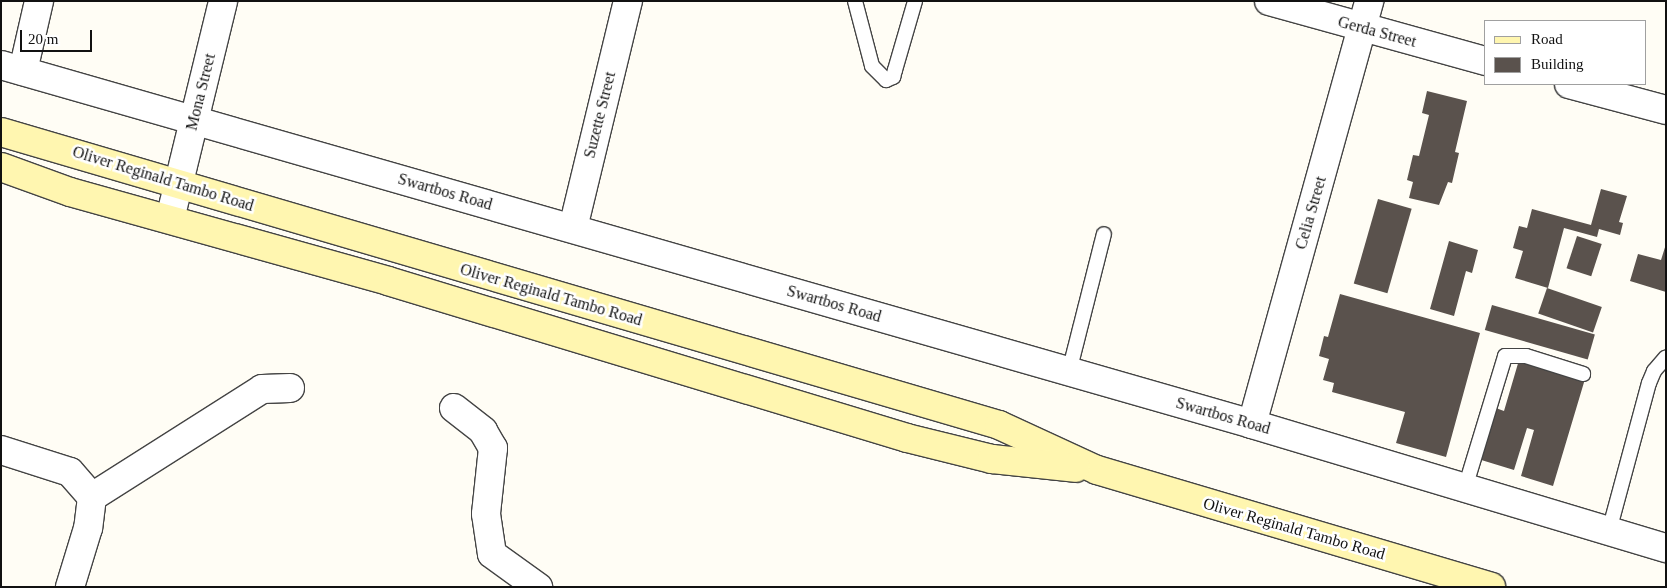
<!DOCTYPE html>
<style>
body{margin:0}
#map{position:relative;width:1667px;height:588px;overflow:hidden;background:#fffdf5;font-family:Georgia,serif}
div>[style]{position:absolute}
.building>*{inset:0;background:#5a524d;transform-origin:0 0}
.roads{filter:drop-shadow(1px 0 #444) drop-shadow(-1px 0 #444) drop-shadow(0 1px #444) drop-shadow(0 -1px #444)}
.service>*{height:14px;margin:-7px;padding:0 7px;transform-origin:7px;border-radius:7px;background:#fff}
.minor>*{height:28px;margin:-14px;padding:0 14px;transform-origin:14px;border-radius:14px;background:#fff}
.secondary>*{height:28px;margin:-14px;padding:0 14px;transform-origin:14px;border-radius:14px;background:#fff6b0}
span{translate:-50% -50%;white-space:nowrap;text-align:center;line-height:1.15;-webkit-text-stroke:5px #fff;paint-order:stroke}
.street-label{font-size:16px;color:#111}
.frame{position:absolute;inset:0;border:2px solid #111;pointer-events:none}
.legend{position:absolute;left:1484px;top:20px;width:162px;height:65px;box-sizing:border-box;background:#fff;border:1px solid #a0a0a0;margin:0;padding:6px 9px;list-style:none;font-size:15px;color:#111}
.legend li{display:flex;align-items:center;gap:10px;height:25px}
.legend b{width:25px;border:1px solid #a0a0a0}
.scale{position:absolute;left:20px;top:30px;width:72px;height:22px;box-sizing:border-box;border:2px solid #111;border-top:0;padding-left:6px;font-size:15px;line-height:18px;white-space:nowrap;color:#111;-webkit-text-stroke:4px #fff;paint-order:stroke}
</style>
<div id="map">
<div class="building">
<div style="clip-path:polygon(1427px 91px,1467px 101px,1455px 152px,1459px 153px,1452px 183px,1448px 182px,1439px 205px,1409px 198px,1413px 182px,1407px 180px,1413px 155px,1419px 156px,1429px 115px,1422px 113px)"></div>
<div style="clip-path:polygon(1601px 189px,1627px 196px,1619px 222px,1623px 223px,1620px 235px,1599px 229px,1597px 237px,1564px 228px,1548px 288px,1515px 278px,1523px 251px,1513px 248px,1519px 226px,1527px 228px,1532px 209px,1591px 225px)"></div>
<div style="left:1378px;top:199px;width:35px;height:88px;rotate:16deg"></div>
<div style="left:1577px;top:236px;width:26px;height:34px;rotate:18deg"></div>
<div style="clip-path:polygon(1449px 241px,1478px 250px,1472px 273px,1466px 271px,1454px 316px,1430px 309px)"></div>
<div style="clip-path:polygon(1666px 244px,1666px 292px,1630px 281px,1638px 254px,1661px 260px)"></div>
<div style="left:1547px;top:288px;width:58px;height:27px;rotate:19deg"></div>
<div style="clip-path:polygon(1340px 294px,1480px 333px,1446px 457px,1396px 443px,1405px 412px,1332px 392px,1334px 383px,1323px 380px,1329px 359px,1319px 356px,1324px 336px,1328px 337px)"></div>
<div style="left:1492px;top:305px;width:107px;height:26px;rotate:16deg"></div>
<div style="clip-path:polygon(1519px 360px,1585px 379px,1553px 486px,1521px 476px,1534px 430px,1527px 428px,1514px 470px,1478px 459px,1493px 407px,1504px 411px)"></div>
</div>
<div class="roads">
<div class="service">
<div style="left:855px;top:1px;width:67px;rotate:75.3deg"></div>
<div style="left:872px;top:66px;width:20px;rotate:45deg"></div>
<div style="left:886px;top:80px;width:8px;rotate:-23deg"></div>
<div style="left:893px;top:77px;width:7px;rotate:-74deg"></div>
<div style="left:895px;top:70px;width:72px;rotate:-73.8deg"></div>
<div style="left:1069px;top:372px;width:142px;rotate:-75.8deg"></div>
<div style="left:1465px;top:488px;width:138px;rotate:-73.1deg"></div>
<div style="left:1505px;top:356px;width:21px"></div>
<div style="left:1526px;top:356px;width:60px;rotate:17.5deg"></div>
<div style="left:1609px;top:531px;width:153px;rotate:-74.9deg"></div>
<div style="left:1649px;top:383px;width:13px;rotate:-67deg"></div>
<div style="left:1654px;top:371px;width:18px;rotate:-49deg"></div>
</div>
<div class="minor">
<div style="left:1269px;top:1px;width:225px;rotate:15.5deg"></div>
<div style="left:1px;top:65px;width:1301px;rotate:16.01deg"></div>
<div style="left:1252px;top:424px;width:432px;rotate:16.7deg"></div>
<div style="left:23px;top:71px;width:72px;rotate:-77.1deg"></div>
<div style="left:1569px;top:84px;width:100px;rotate:15deg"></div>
<div style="left:170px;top:219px;width:224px;rotate:-76.3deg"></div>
<div style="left:573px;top:228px;width:234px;rotate:-76.4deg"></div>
<div style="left:454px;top:408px;width:37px;rotate:38deg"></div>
<div style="left:483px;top:431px;width:20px;rotate:60deg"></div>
<div style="left:493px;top:448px;width:66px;rotate:96.1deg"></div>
<div style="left:486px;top:514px;width:40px;rotate:81.5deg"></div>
<div style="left:492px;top:554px;width:57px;rotate:35.7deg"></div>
<div style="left:1252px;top:424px;width:439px;rotate:-74.5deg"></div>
<div style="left:1px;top:450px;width:72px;rotate:17.7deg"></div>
<div style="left:70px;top:472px;width:33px;rotate:49deg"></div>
<div style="left:92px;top:497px;width:31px;rotate:97deg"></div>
<div style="left:88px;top:528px;width:62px;rotate:107deg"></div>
<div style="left:92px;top:497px;width:201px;rotate:-32.4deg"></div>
<div style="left:262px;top:389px;width:28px;rotate:-2deg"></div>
</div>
<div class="secondary">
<div style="left:1px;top:132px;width:1040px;rotate:16.36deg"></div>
<div style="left:999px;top:425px;width:108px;rotate:24.7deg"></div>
<div style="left:1097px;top:470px;width:411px;rotate:16.5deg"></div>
<div style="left:1px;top:167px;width:73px;rotate:19.9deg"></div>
<div style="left:70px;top:192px;width:330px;rotate:15.6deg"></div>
<div style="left:388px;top:281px;width:542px;rotate:16.83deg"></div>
<div style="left:907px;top:438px;width:88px;rotate:13.9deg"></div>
<div style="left:992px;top:459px;width:84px;rotate:6.1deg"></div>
</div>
</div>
<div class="street-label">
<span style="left:1377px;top:32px;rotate:15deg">Gerda Street</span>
<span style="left:201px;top:92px;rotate:-76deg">Mona Street</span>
<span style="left:600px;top:115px;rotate:-76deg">Suzette Street</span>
<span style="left:163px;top:179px;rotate:17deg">Oliver Reginald Tambo Road</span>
<span style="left:445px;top:192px;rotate:16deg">Swartbos Road</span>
<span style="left:1311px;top:213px;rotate:-74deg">Celia Street</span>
<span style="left:551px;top:295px;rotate:16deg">Oliver Reginald Tambo Road</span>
<span style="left:834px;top:304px;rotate:16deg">Swartbos Road</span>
<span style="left:1223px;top:416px;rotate:16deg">Swartbos Road</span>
<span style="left:1294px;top:529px;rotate:16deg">Oliver Reginald Tambo Road</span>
</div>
<div class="frame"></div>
<ul class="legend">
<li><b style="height:6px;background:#fff6b0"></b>Road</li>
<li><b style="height:14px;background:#5a524d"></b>Building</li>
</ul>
<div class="scale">20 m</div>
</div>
